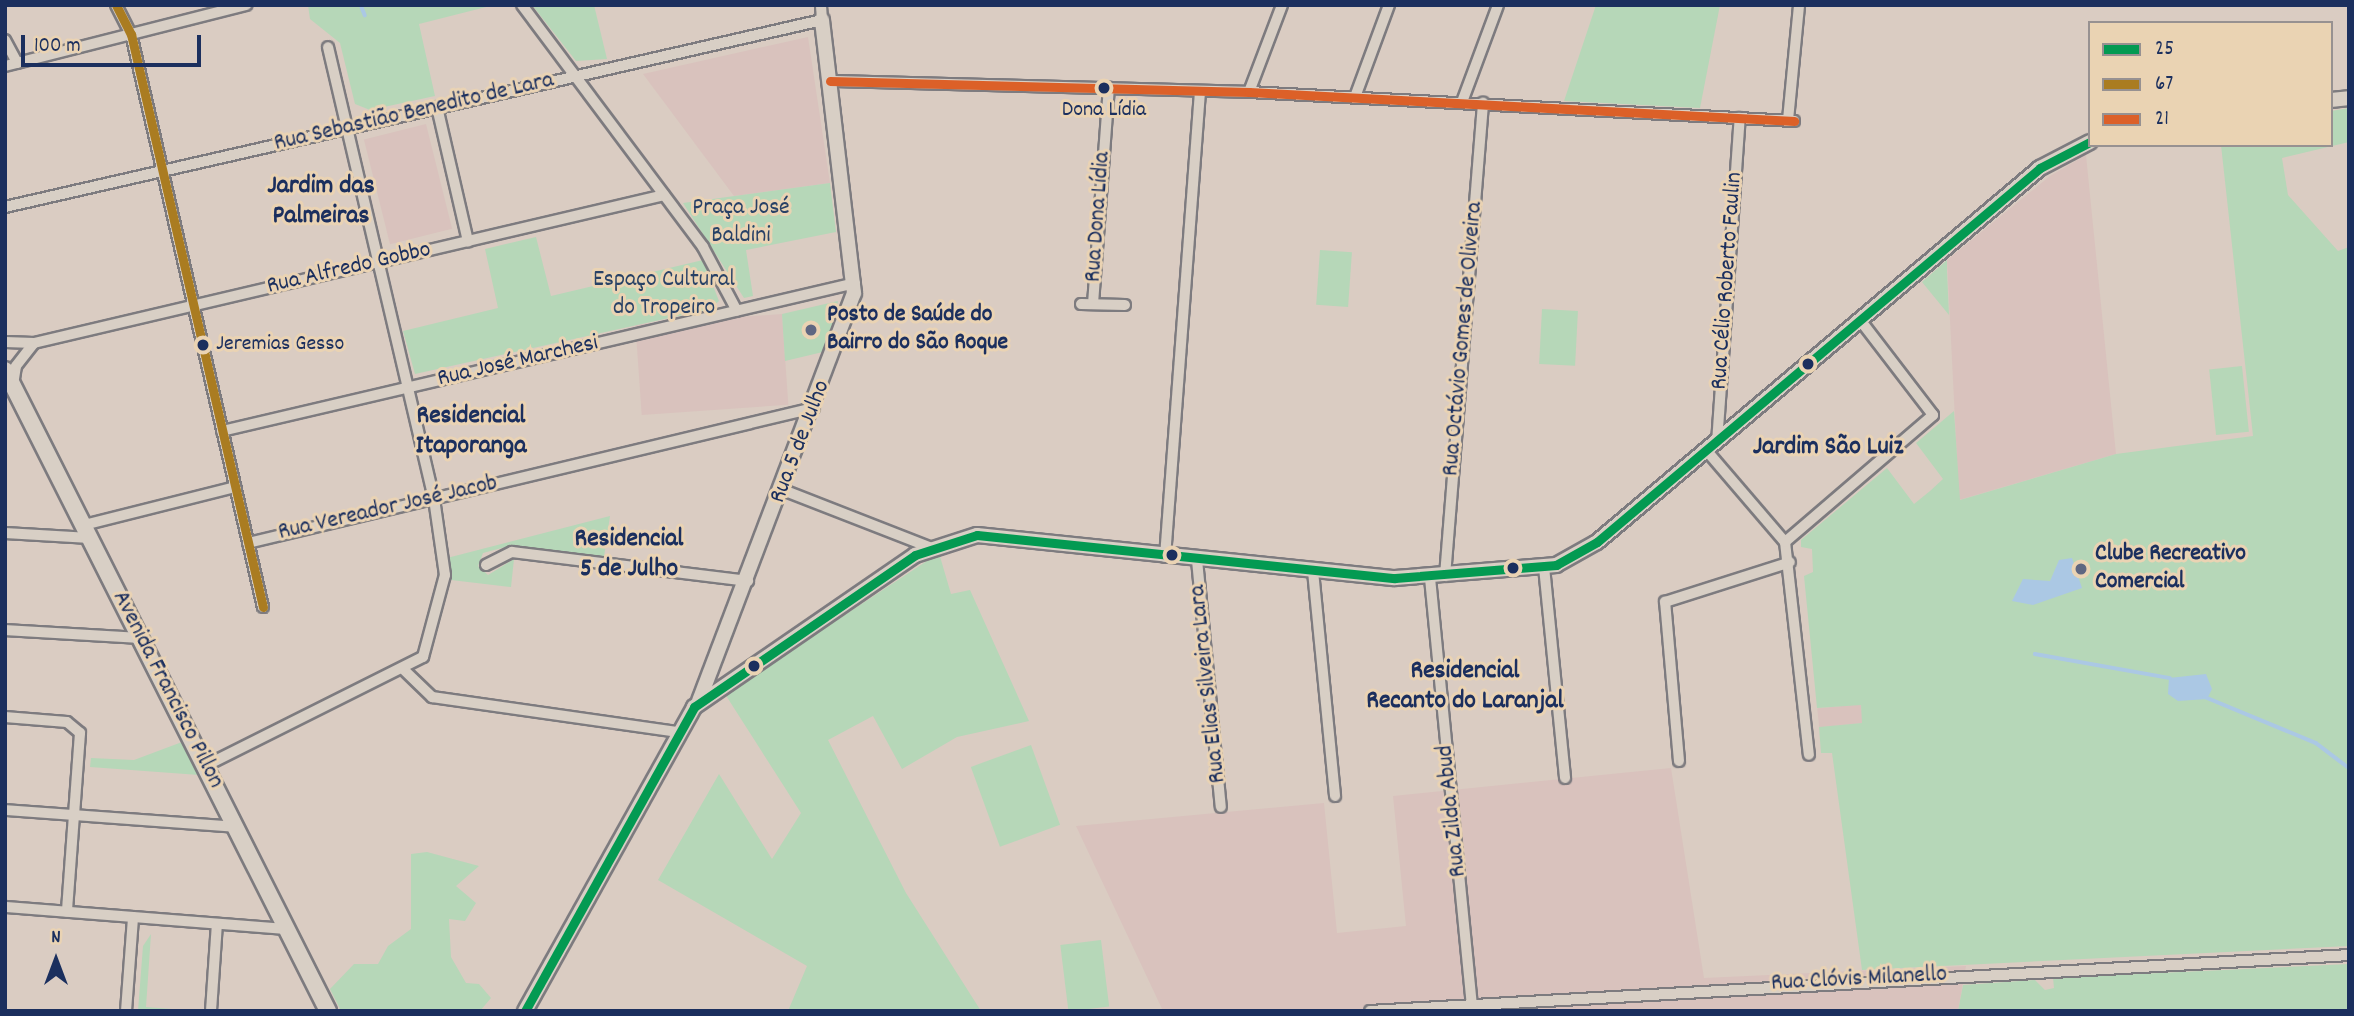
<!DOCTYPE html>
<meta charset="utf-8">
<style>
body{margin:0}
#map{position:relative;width:2354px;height:1016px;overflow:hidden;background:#daccc2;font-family:Dekko,sans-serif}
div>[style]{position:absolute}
.built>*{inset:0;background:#d9c2bd;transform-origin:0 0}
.green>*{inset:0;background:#b6d7b8;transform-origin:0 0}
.water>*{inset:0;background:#abc8e4}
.stream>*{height:3.5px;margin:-1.75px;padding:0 1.75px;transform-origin:1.75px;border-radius:1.75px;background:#abc8e4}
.roads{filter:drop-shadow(2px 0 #7d7b7f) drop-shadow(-2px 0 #7d7b7f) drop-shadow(0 2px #7d7b7f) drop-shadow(0 -2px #7d7b7f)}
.minor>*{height:10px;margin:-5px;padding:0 5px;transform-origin:5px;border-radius:5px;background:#d8cfc5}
.tertiary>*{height:14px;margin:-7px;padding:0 7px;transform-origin:7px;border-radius:7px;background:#d8cfc5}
.secondary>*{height:16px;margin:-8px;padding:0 8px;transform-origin:8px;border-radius:8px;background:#d8cfc5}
.bus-1>*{height:9px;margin:-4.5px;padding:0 4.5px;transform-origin:4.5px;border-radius:4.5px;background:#039a52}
.bus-2>*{height:9px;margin:-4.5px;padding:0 4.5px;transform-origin:4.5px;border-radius:4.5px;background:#aa7c21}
.bus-3>*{height:9px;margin:-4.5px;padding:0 4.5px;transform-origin:4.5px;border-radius:4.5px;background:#dc6028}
.dots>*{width:19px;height:19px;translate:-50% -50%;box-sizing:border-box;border:4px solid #ead3b3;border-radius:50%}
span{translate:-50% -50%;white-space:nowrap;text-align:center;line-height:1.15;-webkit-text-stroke:6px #ead3b3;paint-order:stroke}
.bus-label{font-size:22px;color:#1b2f5e}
.left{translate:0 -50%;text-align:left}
.street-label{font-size:24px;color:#1b2f5e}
.park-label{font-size:24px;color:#284166}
.poi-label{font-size:24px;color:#1b2f5e;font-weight:700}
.neighbourhood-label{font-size:26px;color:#1b2f5e;font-weight:700}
.frame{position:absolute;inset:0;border:7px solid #1b2f5e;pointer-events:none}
.legend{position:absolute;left:2088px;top:21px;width:245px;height:126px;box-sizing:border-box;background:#ead3b3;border:2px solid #979191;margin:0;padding:9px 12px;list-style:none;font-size:21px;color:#1b2f5e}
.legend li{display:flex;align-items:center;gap:14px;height:35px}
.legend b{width:35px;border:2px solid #979191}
.north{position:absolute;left:21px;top:925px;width:70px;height:70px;-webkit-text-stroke:5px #ead3b3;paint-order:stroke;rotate:0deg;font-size:19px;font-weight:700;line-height:28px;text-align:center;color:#1b2f5e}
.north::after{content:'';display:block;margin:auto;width:24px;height:32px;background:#1b2f5e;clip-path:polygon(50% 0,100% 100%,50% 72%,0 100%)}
.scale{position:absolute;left:21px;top:35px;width:180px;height:32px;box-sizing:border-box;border:4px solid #1b2f5e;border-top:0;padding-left:9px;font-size:21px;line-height:24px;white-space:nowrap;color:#1b2f5e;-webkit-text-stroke:5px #ead3b3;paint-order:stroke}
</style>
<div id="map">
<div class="built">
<div style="clip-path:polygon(808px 37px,830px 183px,734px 196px,643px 74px)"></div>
<div style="left:426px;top:124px;width:108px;height:64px;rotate:76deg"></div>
<div style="clip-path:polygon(2086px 155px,2116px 454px,1959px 500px,1947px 260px,2050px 176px)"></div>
<div style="left:782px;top:314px;width:91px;height:147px;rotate:86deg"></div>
<div style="left:1861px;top:704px;width:19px;height:44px;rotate:84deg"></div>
<div style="clip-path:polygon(1671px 768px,1704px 978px,1966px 966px,1958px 1011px,1163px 1011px,1076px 826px,1324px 803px,1337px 933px,1406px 926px,1393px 796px)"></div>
</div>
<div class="green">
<div style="clip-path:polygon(308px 5px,494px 5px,419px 24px,435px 96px,370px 110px,355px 104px,340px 43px,310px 19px)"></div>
<div style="clip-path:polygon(532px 5px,594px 5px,607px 59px,576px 61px)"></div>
<div style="clip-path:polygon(1596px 5px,1720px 5px,1700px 108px,1564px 101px)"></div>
<div style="clip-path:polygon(2349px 108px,2349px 142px,2282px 158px,2288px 195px,2338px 251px,2349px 247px,2349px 946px,1862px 970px,1832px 753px,1821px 753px,1819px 727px,1862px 723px,1861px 705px,1817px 708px,1804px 576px,1813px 572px,1812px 549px,1801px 547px,1801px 540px,1887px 468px,1914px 504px,1930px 491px,1943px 479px,1916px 443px,1954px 411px,1960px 500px,2116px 454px,2253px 436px,2221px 145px,2331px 145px,2331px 111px)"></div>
<div style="clip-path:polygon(830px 183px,836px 232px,746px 250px,753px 296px,744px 298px,683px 203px)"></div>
<div style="clip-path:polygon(536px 237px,551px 296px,703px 260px,719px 301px,710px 309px,415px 374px,403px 331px,498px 308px,485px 249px)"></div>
<div style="left:1320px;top:250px;width:32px;height:55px;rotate:4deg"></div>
<div style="clip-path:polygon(1947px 260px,1947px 271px,1949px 315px,1922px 282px)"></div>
<div style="clip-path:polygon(838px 301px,827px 351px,785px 361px,782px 314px)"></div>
<div style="left:1542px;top:309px;width:36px;height:55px;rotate:3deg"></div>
<div style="left:2242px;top:366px;width:66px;height:33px;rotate:84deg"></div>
<div style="clip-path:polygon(610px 516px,604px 557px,509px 546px,483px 553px,478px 566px,488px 575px,514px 559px,511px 587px,451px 580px,447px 558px)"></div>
<div style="clip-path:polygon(939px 553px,951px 594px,970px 590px,1029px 721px,957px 737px,902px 769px,873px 716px,828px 740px,906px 893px,981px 1011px,788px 1011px,807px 966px,658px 880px,719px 774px,772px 859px,801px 813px,725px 694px)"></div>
<div style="clip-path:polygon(182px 742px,199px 775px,90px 767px,91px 758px,134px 760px)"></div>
<div style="left:1031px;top:745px;width:85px;height:64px;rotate:70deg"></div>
<div style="clip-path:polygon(427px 852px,479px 866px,456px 886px,476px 903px,465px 921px,449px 919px,451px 957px,466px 983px,479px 984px,491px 998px,480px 1011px,341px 1011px,330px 989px,354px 964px,378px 964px,388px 946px,411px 929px,411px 854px)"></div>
<div style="clip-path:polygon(151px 934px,146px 1007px,198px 1011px,138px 1011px,143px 946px)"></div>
<div style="left:1101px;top:940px;width:67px;height:41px;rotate:83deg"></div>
<div style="clip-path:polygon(2349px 964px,2349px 1011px,1958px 1011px,1963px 985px,2035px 980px,2045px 990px,2054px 988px,2053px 978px)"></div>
</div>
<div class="water">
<div style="clip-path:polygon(2072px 558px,2082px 588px,2033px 605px,2012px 601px,2023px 579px,2050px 581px,2059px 560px)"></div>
<div style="clip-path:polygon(2206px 674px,2212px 689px,2207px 699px,2178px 701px,2168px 694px,2169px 678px)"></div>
</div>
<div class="stream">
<div style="left:361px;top:5px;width:11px;rotate:68deg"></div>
<div style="left:2035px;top:654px;width:137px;rotate:10.1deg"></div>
<div style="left:2205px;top:697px;width:120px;rotate:22.5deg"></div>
<div style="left:2316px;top:743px;width:41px;rotate:37.1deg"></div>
</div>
<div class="roads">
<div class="minor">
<div style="left:116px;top:5px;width:33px;rotate:63deg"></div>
<div style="left:131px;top:34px;width:588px;rotate:77.03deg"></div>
<div style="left:522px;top:5px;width:302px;rotate:53.2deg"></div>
<div style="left:703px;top:247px;width:72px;rotate:62deg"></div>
<div style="left:5px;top:40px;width:26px;rotate:62deg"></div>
<div style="left:5px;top:66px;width:249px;rotate:-14.2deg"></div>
<div style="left:830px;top:81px;width:419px;rotate:1.5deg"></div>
<div style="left:1249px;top:92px;width:546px;rotate:3.05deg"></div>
<div style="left:1249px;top:92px;width:93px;rotate:-69.2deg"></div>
<div style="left:1355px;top:97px;width:98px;rotate:-69.7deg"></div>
<div style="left:1462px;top:102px;width:103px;rotate:-69.6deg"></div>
<div style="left:437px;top:107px;width:138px;rotate:77deg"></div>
<div style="left:1788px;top:120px;width:116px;rotate:-84.5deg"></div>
<div style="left:5px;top:207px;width:838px;rotate:-12.89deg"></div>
<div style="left:822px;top:20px;width:15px;rotate:-94deg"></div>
<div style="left:1081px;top:304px;width:44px;rotate:1.3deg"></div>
<div style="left:1093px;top:304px;width:217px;rotate:-85.8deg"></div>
<div style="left:5px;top:342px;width:29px;rotate:2deg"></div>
<div style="left:34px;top:343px;width:647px;rotate:-13.22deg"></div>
<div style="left:13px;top:385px;width:19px;rotate:-81deg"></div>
<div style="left:16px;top:366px;width:29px;rotate:-52deg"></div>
<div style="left:222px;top:431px;width:650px;rotate:-13.16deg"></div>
<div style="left:1717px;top:443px;width:326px;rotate:-86deg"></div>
<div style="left:1707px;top:451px;width:120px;rotate:49.4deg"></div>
<div style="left:1785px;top:542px;width:214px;rotate:83.6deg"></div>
<div style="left:783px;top:490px;width:160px;rotate:21.3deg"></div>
<div style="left:84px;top:525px;width:156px;rotate:-14.1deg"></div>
<div style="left:5px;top:533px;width:85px;rotate:3.4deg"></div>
<div style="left:1785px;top:542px;width:195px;rotate:-40.6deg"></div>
<div style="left:1933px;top:415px;width:118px;rotate:-127.5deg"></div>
<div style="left:248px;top:543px;width:582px;rotate:-13.42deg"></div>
<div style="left:1165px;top:557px;width:467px;rotate:-85.7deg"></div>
<div style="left:1197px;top:560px;width:248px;rotate:84.5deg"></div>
<div style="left:486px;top:565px;width:29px;rotate:-27deg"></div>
<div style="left:512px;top:552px;width:238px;rotate:7deg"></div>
<div style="left:1544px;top:567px;width:212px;rotate:84.3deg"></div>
<div style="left:1313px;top:571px;width:226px;rotate:84.4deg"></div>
<div style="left:1445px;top:576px;width:475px;rotate:-85.4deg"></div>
<div style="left:1430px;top:578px;width:427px;rotate:84.4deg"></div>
<div style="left:5px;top:630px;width:135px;rotate:3.4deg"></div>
<div style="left:402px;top:668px;width:42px;rotate:44deg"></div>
<div style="left:432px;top:697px;width:249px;rotate:8.1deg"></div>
<div style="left:5px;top:717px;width:62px;rotate:4.6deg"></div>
<div style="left:67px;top:722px;width:17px;rotate:40deg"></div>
<div style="left:80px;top:733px;width:179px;rotate:94.2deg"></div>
<div style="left:1679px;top:761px;width:160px;rotate:-95deg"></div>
<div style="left:1665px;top:602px;width:131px;rotate:-17.7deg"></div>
<div style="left:205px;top:766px;width:244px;rotate:-26.6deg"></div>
<div style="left:423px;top:657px;width:85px;rotate:-75deg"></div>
<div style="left:445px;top:575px;width:77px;rotate:-98.2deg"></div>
<div style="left:434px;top:499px;width:464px;rotate:-103.2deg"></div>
<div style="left:5px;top:810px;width:232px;rotate:4.2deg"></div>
<div style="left:5px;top:907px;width:283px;rotate:4.5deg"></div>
<div style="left:126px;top:1011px;width:94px;rotate:-85.7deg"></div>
<div style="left:211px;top:1011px;width:87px;rotate:-86.1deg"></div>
<div style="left:1370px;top:1011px;width:981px;rotate:-3.27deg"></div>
</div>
<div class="tertiary">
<div style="left:2331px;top:100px;width:18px;rotate:-6deg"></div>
<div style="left:699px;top:701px;width:436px;rotate:-69.2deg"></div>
<div style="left:854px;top:293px;width:275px;rotate:-96.7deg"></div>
<div style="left:525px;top:1011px;width:348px;rotate:-60.9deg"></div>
<div style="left:694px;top:707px;width:268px;rotate:-34.5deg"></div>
<div style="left:915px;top:555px;width:65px;rotate:-17.9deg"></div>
<div style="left:977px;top:535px;width:420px;rotate:5.9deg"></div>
<div style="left:1395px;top:578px;width:162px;rotate:-4.6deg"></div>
<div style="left:1556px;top:565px;width:47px;rotate:-29.3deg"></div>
<div style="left:1597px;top:542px;width:580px;rotate:-40.17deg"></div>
<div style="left:2040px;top:168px;width:56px;rotate:-27.5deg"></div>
</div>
<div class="secondary">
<div style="left:5px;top:370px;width:718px;rotate:63.26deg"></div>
</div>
</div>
<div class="bus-1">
<div style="left:525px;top:1011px;width:348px;rotate:-60.9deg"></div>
<div style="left:694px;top:707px;width:268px;rotate:-34.5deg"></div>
<div style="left:915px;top:555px;width:65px;rotate:-17.9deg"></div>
<div style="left:977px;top:535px;width:420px;rotate:5.9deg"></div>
<div style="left:1395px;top:578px;width:162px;rotate:-4.6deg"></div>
<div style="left:1556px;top:565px;width:47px;rotate:-29.3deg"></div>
<div style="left:1597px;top:542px;width:580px;rotate:-40.17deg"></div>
<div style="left:2040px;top:168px;width:56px;rotate:-27.5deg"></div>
</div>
<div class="bus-2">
<div style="left:116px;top:5px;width:33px;rotate:63deg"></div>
<div style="left:131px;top:34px;width:588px;rotate:77.03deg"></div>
</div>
<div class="bus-3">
<div style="left:830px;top:81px;width:419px;rotate:1.5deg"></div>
<div style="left:1249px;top:92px;width:546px;rotate:3.05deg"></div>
</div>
<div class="dots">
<div style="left:1104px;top:88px;background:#1b2f5e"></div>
<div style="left:811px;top:330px;background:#5e6681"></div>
<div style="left:203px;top:345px;background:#1b2f5e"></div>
<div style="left:1808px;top:364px;background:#1b2f5e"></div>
<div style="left:1172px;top:555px;background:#1b2f5e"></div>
<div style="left:1513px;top:568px;background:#1b2f5e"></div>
<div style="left:2081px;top:569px;background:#5e6681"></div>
<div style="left:754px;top:666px;background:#1b2f5e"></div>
</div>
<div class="bus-label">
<span style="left:1104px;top:111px">Dona Lídia</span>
<span class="left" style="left:216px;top:345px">Jeremias Gesso</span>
</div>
<div class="street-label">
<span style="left:414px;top:113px;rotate:-13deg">Rua Sebastião Benedito de Lara</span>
<span style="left:1099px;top:217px;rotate:-86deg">Rua Dona Lídia</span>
<span style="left:349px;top:269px;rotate:-13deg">Rua Alfredo Gobbo</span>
<span style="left:1728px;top:281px;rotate:-86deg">Rua Célio Roberto Faulin</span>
<span style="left:1464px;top:339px;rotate:-85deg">Rua Octávio Gomes de Oliveira</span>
<span style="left:518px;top:362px;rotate:-13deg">Rua José Marchesi</span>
<span style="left:801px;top:442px;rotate:-69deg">Rua 5 de Julho</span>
<span style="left:388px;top:509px;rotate:-13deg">Rua Vereador José Jacob</span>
<span style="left:1209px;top:684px;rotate:-96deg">Rua Elias Silveira Lara</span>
<span style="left:167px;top:690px;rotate:63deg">Avenida Francisco Pillon</span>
<span style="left:1453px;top:811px;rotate:-96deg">Rua Zilda Abud</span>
<span style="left:1859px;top:980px;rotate:-3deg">Rua Clóvis Milanello</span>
</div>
<div class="park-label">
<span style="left:741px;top:223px">Praça José<br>Baldini</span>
<span style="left:664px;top:295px">Espaço Cultural<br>do Tropeiro</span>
</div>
<div class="poi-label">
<span class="left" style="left:827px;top:330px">Posto de Saúde do<br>Bairro do São Roque</span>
<span class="left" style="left:2095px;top:569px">Clube Recreativo<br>Comercial</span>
</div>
<div class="neighbourhood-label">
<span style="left:321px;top:202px">Jardim das<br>Palmeiras</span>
<span style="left:471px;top:432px">Residencial<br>Itaporanga</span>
<span style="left:1828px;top:448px">Jardim São Luiz</span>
<span style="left:629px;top:555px">Residencial<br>5 de Julho</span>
<span style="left:1465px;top:687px">Residencial<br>Recanto do Laranjal</span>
</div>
<div class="frame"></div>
<ul class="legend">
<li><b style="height:9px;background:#039a52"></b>25</li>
<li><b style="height:9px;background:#aa7c21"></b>67</li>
<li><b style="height:9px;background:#dc6028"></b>21</li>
</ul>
<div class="north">N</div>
<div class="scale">100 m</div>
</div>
